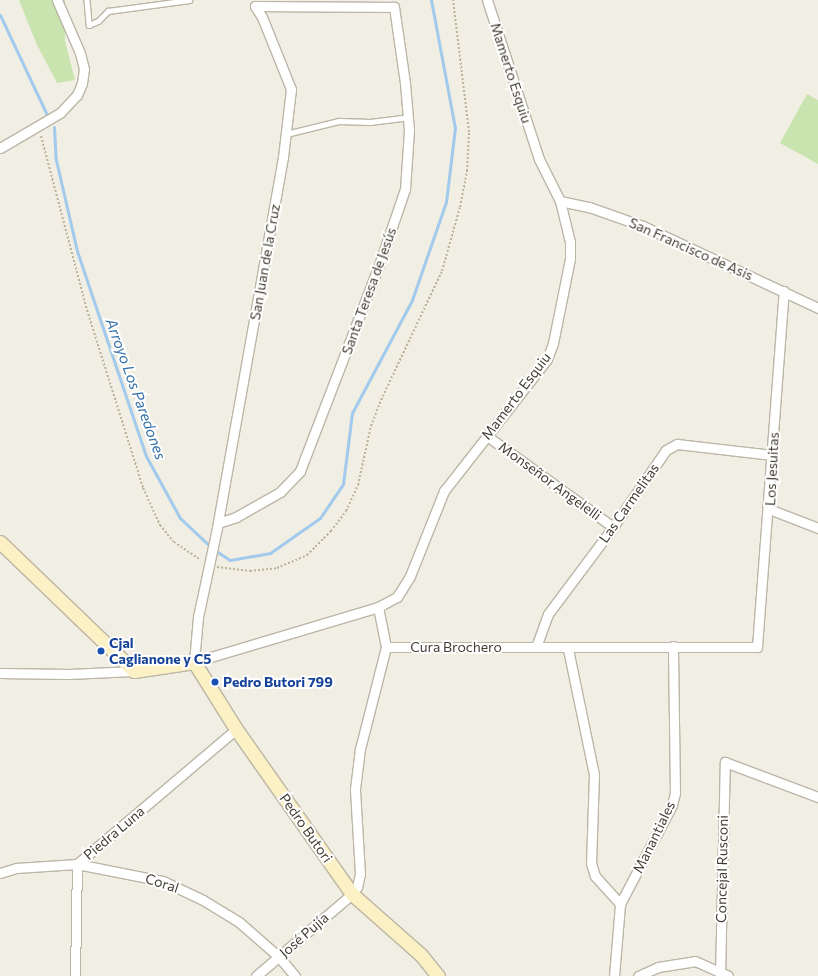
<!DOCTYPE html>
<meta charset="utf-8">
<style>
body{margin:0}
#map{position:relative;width:818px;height:976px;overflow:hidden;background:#f1eee4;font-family:Commissioner,sans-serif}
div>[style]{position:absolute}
.green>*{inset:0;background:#c9e4ae}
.stream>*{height:3px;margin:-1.5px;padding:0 1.5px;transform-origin:1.5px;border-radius:1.5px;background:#a2caec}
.path>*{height:2px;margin-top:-1px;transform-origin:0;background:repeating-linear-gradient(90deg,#bdb299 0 2px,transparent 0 4px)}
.roads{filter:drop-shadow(1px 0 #bcb6a7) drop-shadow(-1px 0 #bcb6a7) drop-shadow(0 1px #bcb6a7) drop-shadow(0 -1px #bcb6a7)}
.lane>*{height:4.5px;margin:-2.25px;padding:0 2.25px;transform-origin:2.25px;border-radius:2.25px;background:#fff}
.street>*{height:9px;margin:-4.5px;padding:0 4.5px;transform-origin:4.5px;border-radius:4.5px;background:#fff}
.secondary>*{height:13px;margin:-6.5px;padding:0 6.5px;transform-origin:6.5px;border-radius:6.5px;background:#fbf1c4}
.dots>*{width:11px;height:11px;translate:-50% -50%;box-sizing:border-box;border:2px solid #fff;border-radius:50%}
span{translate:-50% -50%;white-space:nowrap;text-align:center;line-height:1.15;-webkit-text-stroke:4px #fff;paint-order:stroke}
.street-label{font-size:14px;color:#433e34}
.transit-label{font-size:14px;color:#164399;font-weight:700}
.left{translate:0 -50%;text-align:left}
.water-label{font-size:15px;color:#3471a8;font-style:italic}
</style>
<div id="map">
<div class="green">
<div style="clip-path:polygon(19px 0,65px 0,65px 41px,75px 80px,57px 83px,37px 45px)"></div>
<div style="clip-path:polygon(807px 94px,818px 100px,818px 164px,780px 143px)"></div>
</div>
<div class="stream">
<div style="left:0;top:15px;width:110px;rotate:64.8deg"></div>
<div style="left:54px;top:127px;width:33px;rotate:87deg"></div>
<div style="left:56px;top:160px;width:93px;rotate:77deg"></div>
<div style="left:77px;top:251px;width:216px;rotate:71.4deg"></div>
<div style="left:146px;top:456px;width:71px;rotate:61.3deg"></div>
<div style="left:180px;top:518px;width:45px;rotate:43.2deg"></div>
<div style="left:213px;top:549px;width:20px;rotate:33deg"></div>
<div style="left:230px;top:560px;width:41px;rotate:-9.9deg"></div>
<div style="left:270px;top:553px;width:61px;rotate:-35deg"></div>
<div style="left:320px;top:518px;width:41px;rotate:-55.9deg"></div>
<div style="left:343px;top:484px;width:72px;rotate:-82.8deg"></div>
<div style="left:352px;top:413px;width:128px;rotate:-62deg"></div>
<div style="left:412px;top:300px;width:104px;rotate:-70.9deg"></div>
<div style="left:446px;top:202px;width:75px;rotate:-83.1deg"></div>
<div style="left:455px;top:128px;width:130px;rotate:-100.6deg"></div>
</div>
<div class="path">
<div style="left:41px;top:136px;width:180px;rotate:75.2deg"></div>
<div style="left:87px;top:310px;width:187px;rotate:72.5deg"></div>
<div style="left:143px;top:488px;width:41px;rotate:65.3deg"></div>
<div style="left:160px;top:525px;width:22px;rotate:51deg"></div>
<div style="left:174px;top:542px;width:32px;rotate:34deg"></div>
<div style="left:217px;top:567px;width:33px;rotate:7deg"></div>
<div style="left:250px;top:571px;width:27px;rotate:-6deg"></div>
<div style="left:277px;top:568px;width:33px;rotate:-23deg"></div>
<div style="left:307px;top:555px;width:34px;rotate:-45deg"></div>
<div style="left:331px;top:531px;width:25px;rotate:-53deg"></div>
<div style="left:346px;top:511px;width:29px;rotate:-65deg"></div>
<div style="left:358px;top:485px;width:60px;rotate:-77.6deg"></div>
<div style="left:371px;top:426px;width:28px;rotate:-69deg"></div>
<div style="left:381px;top:400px;width:143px;rotate:-64.7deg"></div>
<div style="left:442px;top:271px;width:66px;rotate:-74.3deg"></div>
<div style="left:460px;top:207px;width:37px;rotate:-79deg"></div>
<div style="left:467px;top:171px;width:39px;rotate:-87deg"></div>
<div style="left:469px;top:132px;width:133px;rotate:-96.9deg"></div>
</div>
<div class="roads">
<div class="lane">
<div style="left:87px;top:0;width:25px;rotate:85deg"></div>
<div style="left:89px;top:25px;width:10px;rotate:-24deg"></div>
<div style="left:98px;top:21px;width:14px;rotate:-45deg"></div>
<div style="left:108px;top:11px;width:82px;rotate:-7.7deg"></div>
<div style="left:286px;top:134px;width:55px;rotate:-13.8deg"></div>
<div style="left:339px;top:121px;width:31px;rotate:2deg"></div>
<div style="left:370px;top:122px;width:38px;rotate:-7deg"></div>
</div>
<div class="street">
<div style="left:255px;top:6px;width:13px;rotate:58deg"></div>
<div style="left:262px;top:17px;width:78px;rotate:68.1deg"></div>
<div style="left:291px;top:89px;width:68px;rotate:96.7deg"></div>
<div style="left:283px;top:157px;width:372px;rotate:100.1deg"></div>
<div style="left:218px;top:523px;width:96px;rotate:102deg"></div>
<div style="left:198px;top:617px;width:45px;rotate:95.1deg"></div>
<div style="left:194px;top:662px;width:192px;rotate:-16.6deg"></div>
<div style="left:378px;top:607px;width:41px;rotate:78.7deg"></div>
<div style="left:386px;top:647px;width:371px"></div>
<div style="left:757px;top:647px;width:357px;rotate:-85.7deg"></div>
<div style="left:0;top:148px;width:69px;rotate:-30.3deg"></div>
<div style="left:60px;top:113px;width:25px;rotate:-47deg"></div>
<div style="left:77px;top:95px;width:13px;rotate:-67deg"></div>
<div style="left:82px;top:83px;width:14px;rotate:-82deg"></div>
<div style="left:84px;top:69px;width:16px;rotate:-104deg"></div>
<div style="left:80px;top:53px;width:58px;rotate:-113.5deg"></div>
<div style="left:560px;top:201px;width:30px;rotate:12deg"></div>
<div style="left:589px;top:207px;width:57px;rotate:19.4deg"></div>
<div style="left:643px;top:226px;width:193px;rotate:25.1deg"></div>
<div style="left:487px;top:436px;width:155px;rotate:35.8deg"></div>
<div style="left:769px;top:509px;width:53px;rotate:21.2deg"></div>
<div style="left:218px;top:523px;width:19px;rotate:-18deg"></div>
<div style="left:236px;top:517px;width:51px;rotate:-29.6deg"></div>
<div style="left:280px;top:492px;width:29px;rotate:-46deg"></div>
<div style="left:300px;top:471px;width:221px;rotate:-69deg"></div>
<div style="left:379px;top:265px;width:80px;rotate:-71.1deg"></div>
<div style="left:405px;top:189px;width:59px;rotate:-86.1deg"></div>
<div style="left:409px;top:130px;width:47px;rotate:-94.9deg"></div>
<div style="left:405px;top:83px;width:77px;rotate:-98.2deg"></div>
<div style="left:394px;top:7px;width:139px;rotate:-179.6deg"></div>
<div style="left:378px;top:607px;width:21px;rotate:-28deg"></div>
<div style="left:397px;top:597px;width:25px;rotate:-58deg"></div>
<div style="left:410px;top:576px;width:92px;rotate:-68.2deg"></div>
<div style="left:444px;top:491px;width:167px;rotate:-52deg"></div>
<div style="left:547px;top:359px;width:17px;rotate:-69deg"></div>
<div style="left:553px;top:343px;width:86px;rotate:-78.6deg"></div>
<div style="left:570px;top:259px;width:17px;rotate:-90deg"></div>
<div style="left:570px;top:242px;width:42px;rotate:-103.7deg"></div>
<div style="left:560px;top:201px;width:47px;rotate:-116.6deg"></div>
<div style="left:539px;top:159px;width:167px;rotate:-108.1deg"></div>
<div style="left:536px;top:647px;width:35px;rotate:-70deg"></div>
<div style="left:548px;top:614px;width:109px;rotate:-53.2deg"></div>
<div style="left:613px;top:527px;width:93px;rotate:-55.5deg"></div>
<div style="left:666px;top:450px;width:13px;rotate:-29deg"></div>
<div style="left:677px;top:444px;width:96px;rotate:6.6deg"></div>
<div style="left:568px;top:649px;width:128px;rotate:78.3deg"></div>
<div style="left:594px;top:774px;width:89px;rotate:91.9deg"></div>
<div style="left:591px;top:863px;width:14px;rotate:73deg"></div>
<div style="left:595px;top:876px;width:38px;rotate:48deg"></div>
<div style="left:0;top:673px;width:69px;rotate:0.8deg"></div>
<div style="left:69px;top:674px;width:65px;rotate:-2.6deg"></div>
<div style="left:0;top:873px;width:17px;rotate:-17deg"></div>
<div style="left:16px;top:868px;width:61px;rotate:-3.8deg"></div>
<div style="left:77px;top:864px;width:88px;rotate:11.2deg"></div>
<div style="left:163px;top:881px;width:44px;rotate:25.4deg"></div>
<div style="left:203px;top:900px;width:42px;rotate:31.4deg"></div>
<div style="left:239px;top:922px;width:53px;rotate:41.2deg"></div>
<div style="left:279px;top:957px;width:25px;rotate:50deg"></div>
<div style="left:75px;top:976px;width:112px;rotate:-89deg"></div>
<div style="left:77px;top:864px;width:209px;rotate:-40.3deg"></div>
<div style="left:256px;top:976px;width:126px;rotate:-40.5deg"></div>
<div style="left:352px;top:894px;width:9px;rotate:-54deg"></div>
<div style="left:357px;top:887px;width:13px;rotate:-77deg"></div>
<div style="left:360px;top:874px;width:85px;rotate:-93.4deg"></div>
<div style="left:355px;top:789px;width:40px;rotate:-82.9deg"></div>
<div style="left:360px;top:749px;width:105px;rotate:-75.7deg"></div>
<div style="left:614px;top:976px;width:72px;rotate:-85.2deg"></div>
<div style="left:620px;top:904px;width:112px;rotate:-62.3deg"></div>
<div style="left:672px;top:805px;width:12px;rotate:-76deg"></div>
<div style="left:675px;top:793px;width:147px;rotate:-90.8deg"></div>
<div style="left:638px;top:976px;width:22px;rotate:-24deg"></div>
<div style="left:658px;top:967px;width:37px;rotate:-9deg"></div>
<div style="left:695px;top:961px;width:36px;rotate:24deg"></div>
<div style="left:720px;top:976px;width:214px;rotate:-88.7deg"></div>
<div style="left:725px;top:762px;width:99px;rotate:20.6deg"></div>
</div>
<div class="secondary">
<div style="left:0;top:542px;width:186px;rotate:43.9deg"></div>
<div style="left:134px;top:671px;width:61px;rotate:-8.5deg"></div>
<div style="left:194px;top:662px;width:79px;rotate:57.9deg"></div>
<div style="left:236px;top:729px;width:202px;rotate:54.9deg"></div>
<div style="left:352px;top:894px;width:92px;rotate:41.5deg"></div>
<div style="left:421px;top:955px;width:27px;rotate:51deg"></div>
</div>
</div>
<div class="dots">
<div style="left:101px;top:651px;background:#1a4fb4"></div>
<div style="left:215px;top:682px;background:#1a4fb4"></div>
</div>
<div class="street-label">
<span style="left:511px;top:73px;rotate:72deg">Mamerto Esquiu</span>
<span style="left:691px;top:249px;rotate:24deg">San Francisco de Asis</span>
<span style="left:265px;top:262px;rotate:-80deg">San Juan de la Cruz</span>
<span style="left:369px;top:291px;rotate:-70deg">Santa Teresa de Jesús</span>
<span style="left:516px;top:396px;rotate:-53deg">Mamerto Esquiu</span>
<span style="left:772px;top:469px;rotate:-87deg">Los Jesuitas</span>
<span style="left:550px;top:481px;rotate:36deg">Monseñor Angelelli</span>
<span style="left:629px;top:503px;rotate:-55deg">Las Carmelitas</span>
<span style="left:456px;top:647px">Cura Brochero</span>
<span style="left:306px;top:828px;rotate:55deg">Pedro Butori</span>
<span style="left:114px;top:833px;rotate:-40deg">Piedra Luna</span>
<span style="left:654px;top:837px;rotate:-64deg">Manantiales</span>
<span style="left:722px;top:869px;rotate:-89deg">Concejal Rusconi</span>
<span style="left:162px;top:883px;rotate:18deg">Coral</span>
<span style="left:304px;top:935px;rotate:-41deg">José Pujía</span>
</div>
<div class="transit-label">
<span class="left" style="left:109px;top:651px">Cjal<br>Caglianone y C5</span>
<span class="left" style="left:223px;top:682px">Pedro Butori 799</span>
</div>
<div class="water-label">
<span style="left:136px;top:389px;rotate:70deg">Arroyo Los Paredones</span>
</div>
</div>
